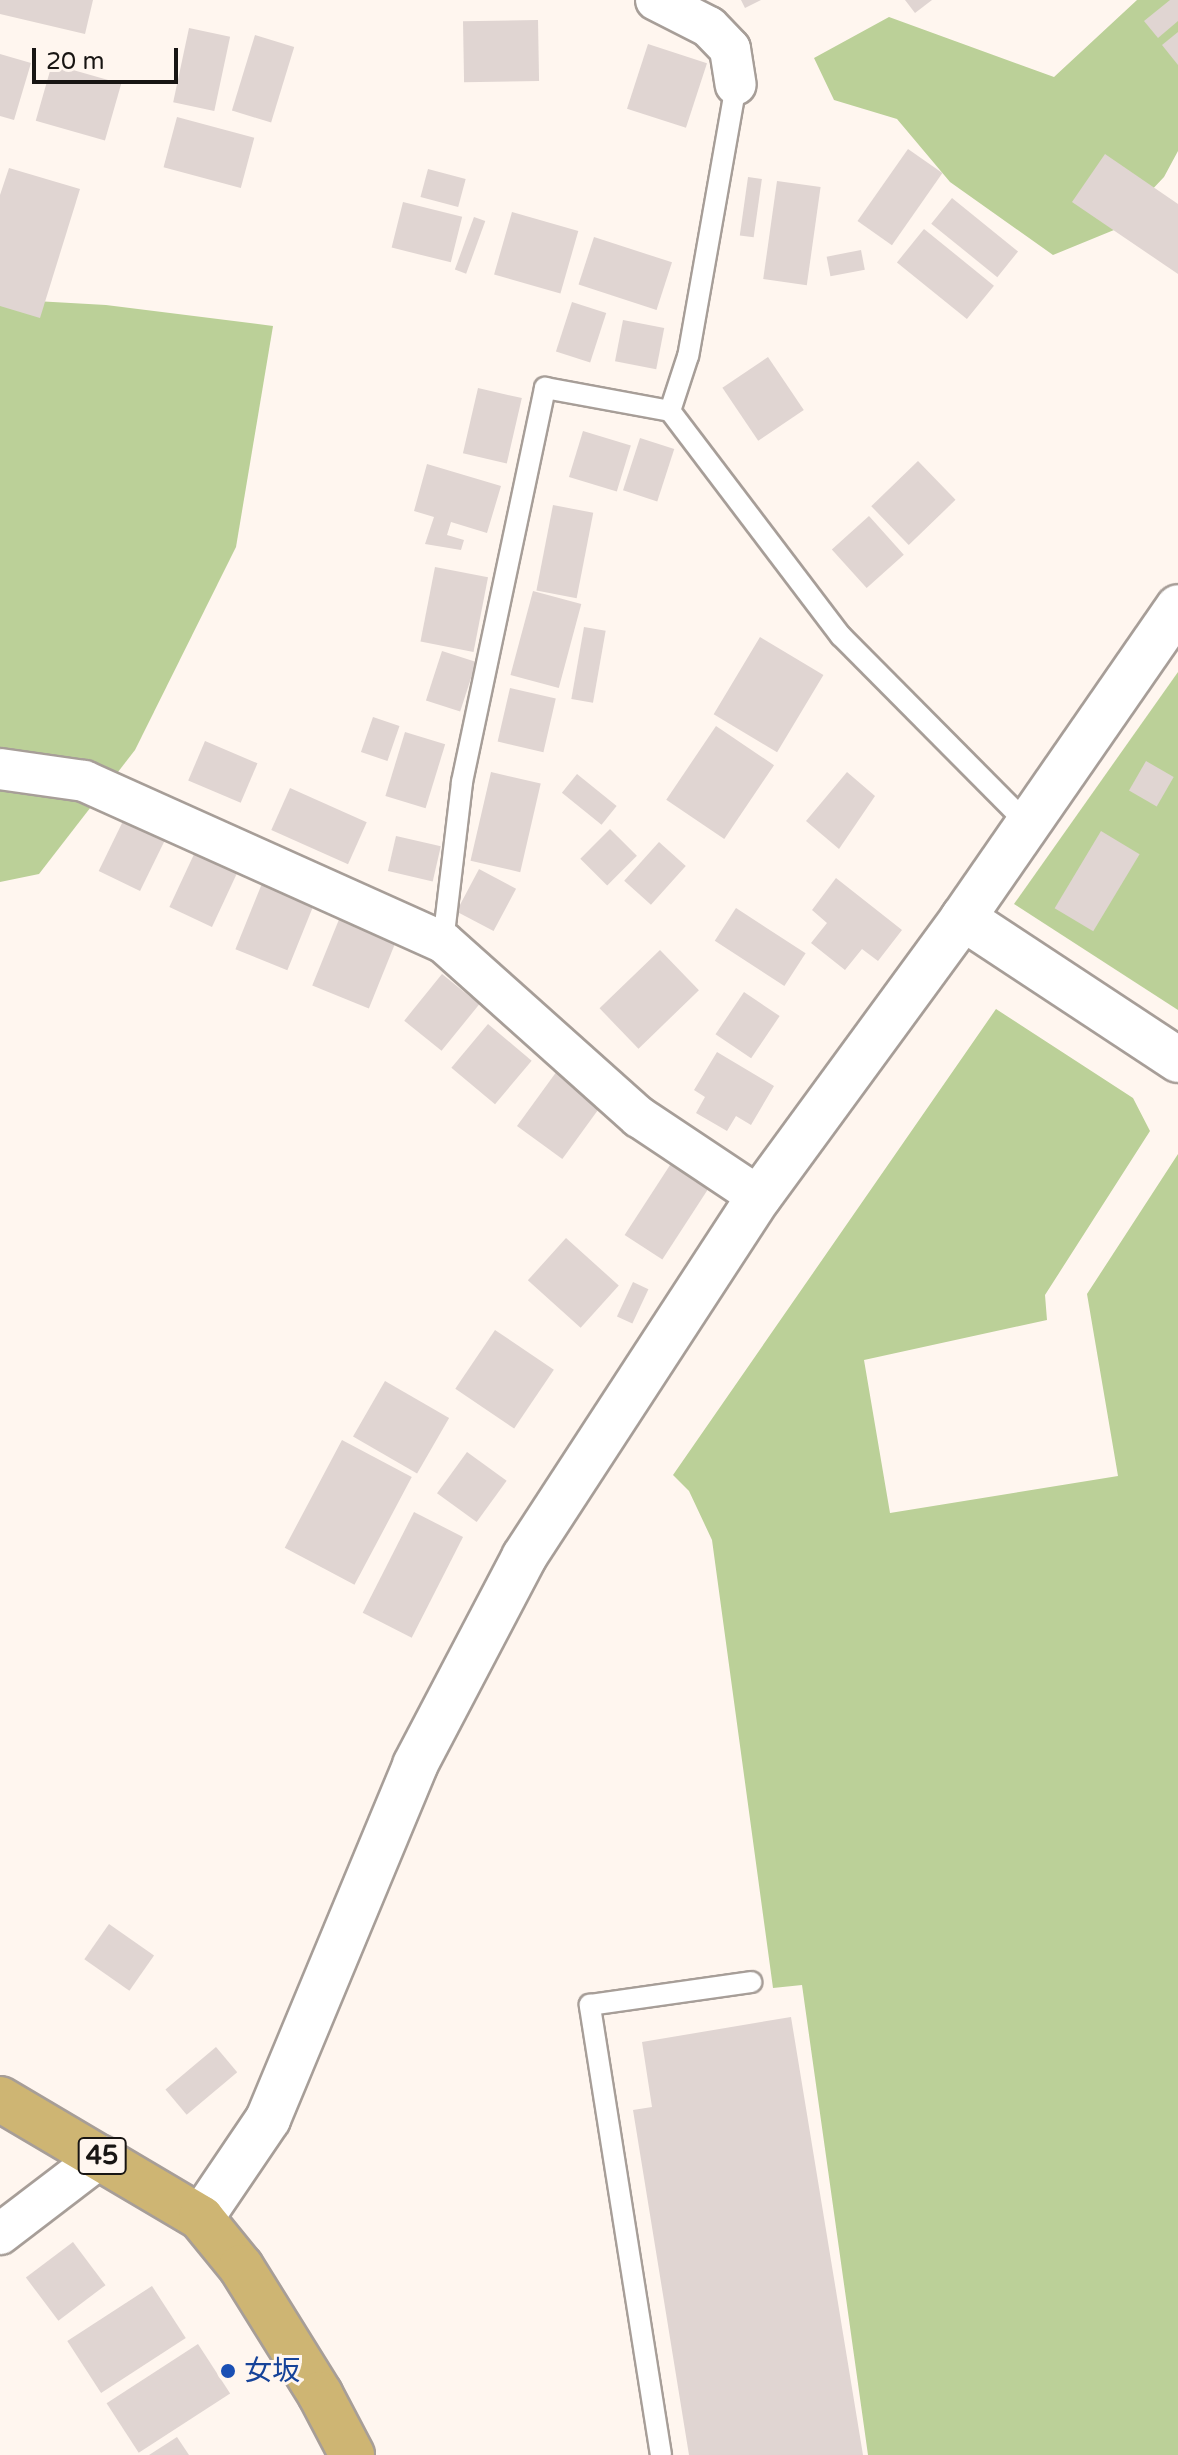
<!DOCTYPE html>
<meta charset="utf-8">
<style>
body{margin:0}
#map{position:relative;width:1178px;height:2455px;overflow:hidden;background:#fff6ef;font-family:"Varela Round","Noto Sans JP",sans-serif}
div>[style]{position:absolute}
.green>*{inset:0;background:#bbd098}
.building>*{inset:0;background:#e0d5d2;transform-origin:0 0}
.roads{filter:drop-shadow(2px 0 #a79e98) drop-shadow(-2px 0 #a79e98) drop-shadow(0 2px #a79e98) drop-shadow(0 -2px #a79e98)}
.service>*{height:20px;margin:-10px;padding:0 10px;transform-origin:10px;border-radius:10px;background:#fff}
.minor>*{height:40px;margin:-20px;padding:0 20px;transform-origin:20px;border-radius:20px;background:#fff}
.tertiary>*{height:44px;margin:-22px;padding:0 22px;transform-origin:22px;border-radius:22px;background:#fff}
.primary>*{height:44px;margin:-22px;padding:0 22px;transform-origin:22px;border-radius:22px;background:#ceb573}
.dots>*{width:22px;height:22px;translate:-50% -50%;box-sizing:border-box;border:4px solid #fff6ef;border-radius:50%}
span{translate:-50% -50%;white-space:nowrap;text-align:center;line-height:1.15;-webkit-text-stroke:6px #fff6ef;paint-order:stroke}
.shield-label span{padding:2px 6px;background:#fff6ef;border:2px solid;border-radius:6px;-webkit-text-stroke-width:0}
.shield-label{font-size:26px;color:#181513;font-weight:700}
.transit-label{font-size:28px;color:#164399}
.left{translate:0 -50%;text-align:left}
.scale{position:absolute;left:32px;top:48px;width:146px;height:36px;box-sizing:border-box;border:4px solid #181513;border-top:0;padding-left:10px;font-size:24px;line-height:28px;white-space:nowrap;color:#181513;-webkit-text-stroke:6px #fff6ef;paint-order:stroke}
</style>
<div id="map">
<div class="green">
<div style="clip-path:polygon(1137px 0,1178px 0,1178px 151px,1164px 177px,1114px 230px,1053px 255px,950px 182px,897px 119px,834px 100px,814px 58px,889px 17px,1054px 77px)"></div>
<div style="clip-path:polygon(0 299px,106px 305px,273px 326px,236px 547px,135px 750px,39px 874px,0 882px)"></div>
<div style="clip-path:polygon(1178px 672px,1178px 1010px,1014px 904px)"></div>
<div style="clip-path:polygon(996px 1009px,1133px 1098px,1150px 1131px,1045px 1295px,1047px 1320px,864px 1360px,890px 1513px,1118px 1476px,1087px 1294px,1178px 1154px,1178px 2455px,868px 2455px,802px 1985px,773px 1988px,712px 1540px,689px 1491px,673px 1475px)"></div>
</div>
<div class="building">
<div style="clip-path:polygon(0 0,93px 0,85px 34px,0 14px)"></div>
<div style="clip-path:polygon(741px 0,761px 0,745px 8px)"></div>
<div style="clip-path:polygon(905px 0,932px 0,915px 13px)"></div>
<div style="clip-path:polygon(1170px 0,1178px 0,1178px 21px,1158px 38px,1144px 21px)"></div>
<div style="left:538px;top:20px;width:61px;height:75px;rotate:89deg"></div>
<div style="left:189px;top:28px;width:42px;height:76px;rotate:12deg"></div>
<div style="clip-path:polygon(1178px 32px,1178px 65px,1162px 45px)"></div>
<div style="left:255px;top:35px;width:41px;height:79px;rotate:17deg"></div>
<div style="left:648px;top:44px;width:62px;height:68px;rotate:18deg"></div>
<div style="clip-path:polygon(0 54px,31px 63px,14px 120px,0 116px)"></div>
<div style="left:52px;top:64px;width:72px;height:59px;rotate:16deg"></div>
<div style="left:177px;top:117px;width:80px;height:52px;rotate:15deg"></div>
<div style="left:908px;top:149px;width:42px;height:88px;rotate:35deg"></div>
<div style="clip-path:polygon(1105px 154px,1178px 204px,1178px 274px,1072px 202px)"></div>
<div style="clip-path:polygon(9px 168px,80px 189px,40px 318px,0 306px,0 195px)"></div>
<div style="left:428px;top:169px;width:39px;height:29px;rotate:15deg"></div>
<div style="left:748px;top:177px;width:14px;height:59px;rotate:8deg"></div>
<div style="left:777px;top:181px;width:44px;height:99px;rotate:8deg"></div>
<div style="left:952px;top:198px;width:85px;height:33px;rotate:39deg"></div>
<div style="left:403px;top:202px;width:61px;height:47px;rotate:14deg"></div>
<div style="left:512px;top:212px;width:69px;height:65px;rotate:16deg"></div>
<div style="left:474px;top:217px;width:12px;height:56px;rotate:20deg"></div>
<div style="left:924px;top:229px;width:90px;height:43px;rotate:39deg"></div>
<div style="left:594px;top:237px;width:82px;height:50px;rotate:18deg"></div>
<div style="left:861px;top:250px;width:20px;height:35px;rotate:79deg"></div>
<div style="left:572px;top:302px;width:36px;height:52px;rotate:18deg"></div>
<div style="left:623px;top:320px;width:42px;height:42px;rotate:11deg"></div>
<div style="left:768px;top:357px;width:64px;height:55px;rotate:56deg"></div>
<div style="left:478px;top:388px;width:45px;height:67px;rotate:13deg"></div>
<div style="left:583px;top:431px;width:50px;height:48px;rotate:17deg"></div>
<div style="left:640px;top:438px;width:36px;height:55px;rotate:18deg"></div>
<div style="left:918px;top:461px;width:54px;height:65px;rotate:46deg"></div>
<div style="clip-path:polygon(427px 464px,501px 486px,487px 533px,451px 522px,447px 535px,464px 540px,461px 550px,425px 544px,434px 517px,414px 511px)"></div>
<div style="left:553px;top:505px;width:41px;height:87px;rotate:11deg"></div>
<div style="left:869px;top:516px;width:52px;height:50px;rotate:48deg"></div>
<div style="left:435px;top:567px;width:54px;height:76px;rotate:11deg"></div>
<div style="left:533px;top:591px;width:50px;height:87px;rotate:15deg"></div>
<div style="left:584px;top:627px;width:22px;height:73px;rotate:10deg"></div>
<div style="left:760px;top:637px;width:74px;height:90px;rotate:31deg"></div>
<div style="left:442px;top:651px;width:36px;height:52px;rotate:18deg"></div>
<div style="left:510px;top:688px;width:47px;height:55px;rotate:13deg"></div>
<div style="left:373px;top:717px;width:28px;height:37px;rotate:19deg"></div>
<div style="left:716px;top:726px;width:70px;height:89px;rotate:34deg"></div>
<div style="left:405px;top:732px;width:42px;height:67px;rotate:17deg"></div>
<div style="left:205px;top:741px;width:57px;height:43px;rotate:23deg"></div>
<div style="left:1146px;top:761px;width:32px;height:34px;rotate:30deg"></div>
<div style="left:491px;top:772px;width:51px;height:91px;rotate:13deg"></div>
<div style="clip-path:polygon(847px 772px,875px 796px,839px 849px,806px 821px)"></div>
<div style="left:577px;top:774px;width:51px;height:24px;rotate:39deg"></div>
<div style="left:290px;top:788px;width:84px;height:46px;rotate:24deg"></div>
<div style="left:125px;top:817px;width:46px;height:60px;rotate:26deg"></div>
<div style="left:610px;top:829px;width:38px;height:42px;rotate:45deg"></div>
<div style="left:1101px;top:831px;width:45px;height:90px;rotate:31deg"></div>
<div style="left:396px;top:836px;width:46px;height:36px;rotate:13deg"></div>
<div style="left:659px;top:842px;width:36px;height:52px;rotate:42deg"></div>
<div style="left:196px;top:850px;width:47px;height:63px;rotate:25deg"></div>
<div style="left:479px;top:869px;width:42px;height:48px;rotate:28deg"></div>
<div style="left:265px;top:876px;width:56px;height:79px;rotate:22deg"></div>
<div style="clip-path:polygon(836px 878px,902px 930px,878px 961px,862px 949px,845px 970px,811px 943px,827px 923px,812px 910px)"></div>
<div style="left:736px;top:908px;width:83px;height:39px;rotate:33deg"></div>
<div style="left:340px;top:917px;width:61px;height:74px;rotate:22deg"></div>
<div style="left:660px;top:950px;width:56px;height:84px;rotate:46deg"></div>
<div style="left:442px;top:974px;width:48px;height:60px;rotate:39deg"></div>
<div style="left:744px;top:992px;width:43px;height:51px;rotate:34deg"></div>
<div style="left:488px;top:1024px;width:57px;height:57px;rotate:40deg"></div>
<div style="clip-path:polygon(717px 1052px,774px 1086px,751px 1125px,736px 1116px,727px 1131px,696px 1113px,705px 1097px,694px 1090px)"></div>
<div style="left:557px;top:1071px;width:56px;height:68px;rotate:36deg"></div>
<div style="left:672px;top:1162px;width:45px;height:87px;rotate:33deg"></div>
<div style="left:566px;top:1238px;width:71px;height:57px;rotate:42deg"></div>
<div style="left:633px;top:1282px;width:17px;height:38px;rotate:25deg"></div>
<div style="left:495px;top:1330px;width:71px;height:71px;rotate:34deg"></div>
<div style="left:385px;top:1381px;width:74px;height:64px;rotate:30deg"></div>
<div style="left:342px;top:1440px;width:79px;height:122px;rotate:28deg"></div>
<div style="left:467px;top:1452px;width:49px;height:51px;rotate:36deg"></div>
<div style="left:414px;top:1512px;width:55px;height:113px;rotate:27deg"></div>
<div style="left:109px;top:1924px;width:55px;height:43px;rotate:35deg"></div>
<div style="clip-path:polygon(791px 2017px,863px 2455px,689px 2455px,633px 2110px,652px 2107px,642px 2042px)"></div>
<div style="left:216px;top:2047px;width:33px;height:66px;rotate:50deg"></div>
<div style="left:73px;top:2242px;width:54px;height:59px;rotate:53deg"></div>
<div style="left:152px;top:2286px;width:62px;height:101px;rotate:57deg"></div>
<div style="left:198px;top:2344px;width:59px;height:109px;rotate:57deg"></div>
<div style="clip-path:polygon(177px 2437px,189px 2455px,149px 2455px)"></div>
</div>
<div class="roads">
<div class="service">
<div style="left:736px;top:85px;width:275px;rotate:100deg"></div>
<div style="left:688px;top:356px;width:58px;rotate:108.1deg"></div>
<div style="left:670px;top:411px;width:283px;rotate:52.8deg"></div>
<div style="left:841px;top:636px;width:265px;rotate:45.2deg"></div>
<div style="left:443px;top:942px;width:161px;rotate:-83.2deg"></div>
<div style="left:462px;top:782px;width:403px;rotate:-78.1deg"></div>
<div style="left:545px;top:388px;width:127px;rotate:10.4deg"></div>
<div style="left:661px;top:2455px;width:456px;rotate:-99deg"></div>
<div style="left:590px;top:2005px;width:163px;rotate:-8.1deg"></div>
</div>
<div class="minor">
<div style="left:656px;top:0;width:59px;rotate:27deg"></div>
<div style="left:709px;top:27px;width:30px;rotate:46deg"></div>
<div style="left:730px;top:49px;width:36px;rotate:81deg"></div>
<div style="left:0;top:769px;width:85px;rotate:8.1deg"></div>
<div style="left:84px;top:781px;width:393px;rotate:24.2deg"></div>
<div style="left:443px;top:942px;width:263px;rotate:41.8deg"></div>
<div style="left:639px;top:1117px;width:144px;rotate:33.7deg"></div>
<div style="left:0;top:2234px;width:128px;rotate:-37.4deg"></div>
</div>
<div class="tertiary">
<div style="left:963px;top:918px;width:258px;rotate:33.4deg"></div>
<div style="left:201px;top:2218px;width:120px;rotate:-55.9deg"></div>
<div style="left:268px;top:2119px;width:383px;rotate:-67.4deg"></div>
<div style="left:415px;top:1765px;width:235px;rotate:-62.3deg"></div>
<div style="left:524px;top:1557px;width:430px;rotate:-56.9deg"></div>
<div style="left:759px;top:1197px;width:346px;rotate:-53.8deg"></div>
<div style="left:963px;top:918px;width:378px;rotate:-55.3deg"></div>
</div>
<div class="primary">
<div style="left:0;top:2099px;width:234px;rotate:30.6deg"></div>
<div style="left:201px;top:2218px;width:63px;rotate:50.8deg"></div>
<div style="left:241px;top:2267px;width:150px;rotate:58.1deg"></div>
<div style="left:320px;top:2394px;width:69px;rotate:62.3deg"></div>
</div>
</div>
<div class="dots">
<div style="left:228px;top:2371px;background:#1a4fb4"></div>
</div>
<div class="shield-label">
<span style="left:102px;top:2156px">45</span>
</div>
<div class="transit-label">
<span class="left" style="left:244px;top:2371px">女坂</span>
</div>
<div class="scale">20 m</div>
</div>
